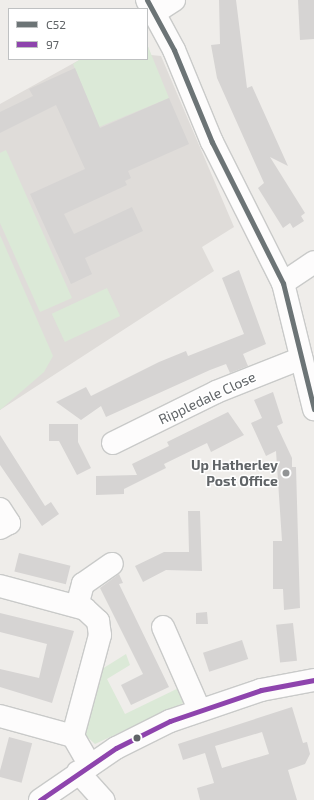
<!DOCTYPE html>
<style>
body{margin:0}
#map{position:relative;width:314px;height:800px;overflow:hidden;background:#efedea;font-family:"Exo 2",sans-serif}
div>[style]{position:absolute}
.education>*{inset:0;background:#dfdcd9}
.green>*{inset:0;background:#dbe9d7;transform-origin:0 0}
.building>*{inset:0;background:#d6d4d3;transform-origin:0 0}
.roads{filter:drop-shadow(1px 0 #c9cac9) drop-shadow(-1px 0 #c9cac9) drop-shadow(0 1px #c9cac9) drop-shadow(0 -1px #c9cac9)}
.minor>*{height:22px;margin:-11px;padding:0 11px;transform-origin:11px;border-radius:11px;background:#fdfcfc}
.bus-1>*{height:5px;margin:-2.5px;padding:0 2.5px;transform-origin:2.5px;border-radius:2.5px;background:#6c7476}
.bus-2>*{height:5px;margin:-2.5px;padding:0 2.5px;transform-origin:2.5px;border-radius:2.5px;background:#8e44ad}
.dots>*{width:11px;height:11px;translate:-50% -50%;box-sizing:border-box;border:2px solid #fff;border-radius:50%}
span{translate:-50% -50%;white-space:nowrap;text-align:center;line-height:1.15;-webkit-text-stroke:3px #fff;paint-order:stroke}
.street-label{font-size:14px;color:#606467}
.poi-label{font-size:14px;color:#606467;font-weight:700}
.right{translate:-100% -50%;text-align:right}
.legend{position:absolute;left:8px;top:8px;width:140px;height:52px;box-sizing:border-box;background:#fff;border:1px solid #bfc1c2;margin:0;padding:5px 7px;list-style:none;font-size:12px;color:#606467}
.legend li{display:flex;align-items:center;gap:8px;height:20px}
.legend b{width:20px;border:1px solid #bfc1c2}
</style>
<div id="map">
<div class="education">
<div style="clip-path:polygon(147px 44px,151px 55px,161px 56px,234px 227px,202px 247px,214px 271px,0 410px,0 104px,81px 59px,147px 59px)"></div>
</div>
<div class="green">
<div style="clip-path:polygon(147px 44px,169px 98px,99px 127px,73px 64px,81px 59px,147px 59px)"></div>
<div style="clip-path:polygon(6px 150px,72px 298px,40px 312px,0 223px,0 153px)"></div>
<div style="clip-path:polygon(0 235px,53px 356px,44px 372px,0 410px)"></div>
<div style="left:107px;top:288px;width:31px;height:61px;rotate:65deg"></div>
<div style="clip-path:polygon(126px 654px,130px 665px,107px 679px,125px 714px,189px 683px,194px 698px,95px 744px,84px 734px,84px 712px,92px 706px,102px 669px)"></div>
</div>
<div class="building">
<div style="clip-path:polygon(219px 0,236px 0,247px 88px,252px 86px,288px 166px,270px 157px,305px 213px,301px 216px,304px 221px,293px 228px,290px 223px,283px 228px,258px 188px,264px 183px,217px 78px,211px 45px,220px 44px)"></div>
<div style="clip-path:polygon(298px 0,314px 0,314px 39px,300px 40px)"></div>
<div style="clip-path:polygon(75px 68px,100px 128px,169px 98px,189px 144px,128px 171px,131px 178px,125px 181px,127px 185px,64px 214px,74px 234px,132px 207px,143px 231px,85px 258px,92px 274px,71px 284px,30px 194px,85px 169px,56px 105px,0 133px,0 112px,33px 96px,29px 89px)"></div>
<div style="clip-path:polygon(239px 270px,266px 344px,243px 354px,248px 366px,230px 373px,226px 364px,210px 370px,106px 417px,101px 406px,81px 420px,56px 402px,86px 387px,91px 396px,159px 362px,186px 351px,188px 356px,244px 334px,222px 278px)"></div>
<div style="clip-path:polygon(273px 392px,283px 423px,277px 426px,292px 458px,292px 467px,296px 467px,300px 608px,284px 610px,283px 589px,273px 589px,273px 541px,282px 541px,276px 451px,266px 456px,251px 423px,262px 418px,254px 400px)"></div>
<div style="clip-path:polygon(228px 412px,244px 435px,211px 452px,207px 443px,164px 464px,166px 468px,124px 489px,124px 494px,96px 495px,96px 476px,137px 475px,132px 464px,169px 446px,167px 442px)"></div>
<div style="clip-path:polygon(49px 424px,78px 424px,78px 442px,91px 468px,77px 475px,59px 441px,49px 441px)"></div>
<div style="clip-path:polygon(0 435px,45px 506px,51px 502px,59px 514px,42px 526px,0 465px)"></div>
<div style="clip-path:polygon(188px 511px,200px 511px,202px 571px,166px 570px,143px 582px,135px 566px,164px 552px,189px 552px)"></div>
<div style="left:19px;top:553px;width:53px;height:19px;rotate:14deg"></div>
<div style="clip-path:polygon(119px 574px,123px 583px,119px 584px,169px 687px,131px 705px,121px 685px,143px 674px,100px 588px)"></div>
<div style="clip-path:polygon(207px 612px,208px 624px,196px 624px,196px 613px)"></div>
<div style="clip-path:polygon(0 613px,74px 631px,52px 703px,0 687px,0 669px,39px 678px,47px 644px,0 632px)"></div>
<div style="left:293px;top:623px;width:38px;height:17px;rotate:84deg"></div>
<div style="left:242px;top:640px;width:20px;height:41px;rotate:72deg"></div>
<div style="clip-path:polygon(evenodd,292px 707px,303px 743px,307px 742px,310px 754px,305px 764px,288px 770px,297px 800px,200px 800px,197px 788px,214px 783px,205px 753px,183px 760px,178px 744px,292px 707px,262px 732px,269px 754px,222px 768px,215px 746px,262px 732px)"></div>
<div style="left:9px;top:737px;width:24px;height:41px;rotate:15deg"></div>
</div>
<div class="roads">
<div class="minor">
<div style="left:147px;top:0;width:57px;rotate:61.6deg"></div>
<div style="left:174px;top:50px;width:100px;rotate:67.6deg"></div>
<div style="left:212px;top:142px;width:158px;rotate:63.3deg"></div>
<div style="left:283px;top:283px;width:130px;rotate:76.2deg"></div>
<div style="left:154px;top:13px;width:24px;rotate:-33deg"></div>
<div style="left:283px;top:283px;width:37px;rotate:-34deg"></div>
<div style="left:113px;top:443px;width:115px;rotate:-26.3deg"></div>
<div style="left:216px;top:392px;width:92px;rotate:-21.6deg"></div>
<div style="left:0;top:509px;width:17px;rotate:57deg"></div>
<div style="left:9px;top:523px;width:10px;rotate:151deg"></div>
<div style="left:0;top:586px;width:88px;rotate:15.1deg"></div>
<div style="left:85px;top:609px;width:18px;rotate:43deg"></div>
<div style="left:98px;top:621px;width:14px;rotate:82deg"></div>
<div style="left:100px;top:635px;width:105px;rotate:105deg"></div>
<div style="left:77px;top:606px;width:23px;rotate:-75deg"></div>
<div style="left:83px;top:584px;width:35px;rotate:-35deg"></div>
<div style="left:163px;top:627px;width:90px;rotate:66.3deg"></div>
<div style="left:0;top:716px;width:76px;rotate:15.3deg"></div>
<div style="left:73px;top:736px;width:34px;rotate:60deg"></div>
<div style="left:78px;top:772px;width:38px;rotate:48deg"></div>
<div style="left:40px;top:800px;width:92px;rotate:-34.4deg"></div>
<div style="left:116px;top:748px;width:60px;rotate:-26.6deg"></div>
<div style="left:170px;top:721px;width:96px;rotate:-18.8deg"></div>
<div style="left:261px;top:690px;width:54px;rotate:-10.7deg"></div>
</div>
</div>
<div class="bus-1">
<div style="left:147px;top:0;width:57px;rotate:61.6deg"></div>
<div style="left:174px;top:50px;width:100px;rotate:67.6deg"></div>
<div style="left:212px;top:142px;width:158px;rotate:63.3deg"></div>
<div style="left:283px;top:283px;width:130px;rotate:76.2deg"></div>
</div>
<div class="bus-2">
<div style="left:40px;top:800px;width:92px;rotate:-34.4deg"></div>
<div style="left:116px;top:748px;width:60px;rotate:-26.6deg"></div>
<div style="left:170px;top:721px;width:96px;rotate:-18.8deg"></div>
<div style="left:261px;top:690px;width:54px;rotate:-10.7deg"></div>
</div>
<div class="dots">
<div style="left:286px;top:473px;background:#929495"></div>
<div style="left:137px;top:738px;background:#606467"></div>
</div>
<div class="street-label">
<span style="left:207px;top:398px;rotate:-25deg">Rippledale Close</span>
</div>
<div class="poi-label">
<span class="right" style="left:278px;top:473px">Up Hatherley<br>Post Office</span>
</div>
<ul class="legend">
<li><b style="height:5px;background:#6c7476"></b>C52</li>
<li><b style="height:5px;background:#8e44ad"></b>97</li>
</ul>
</div>
